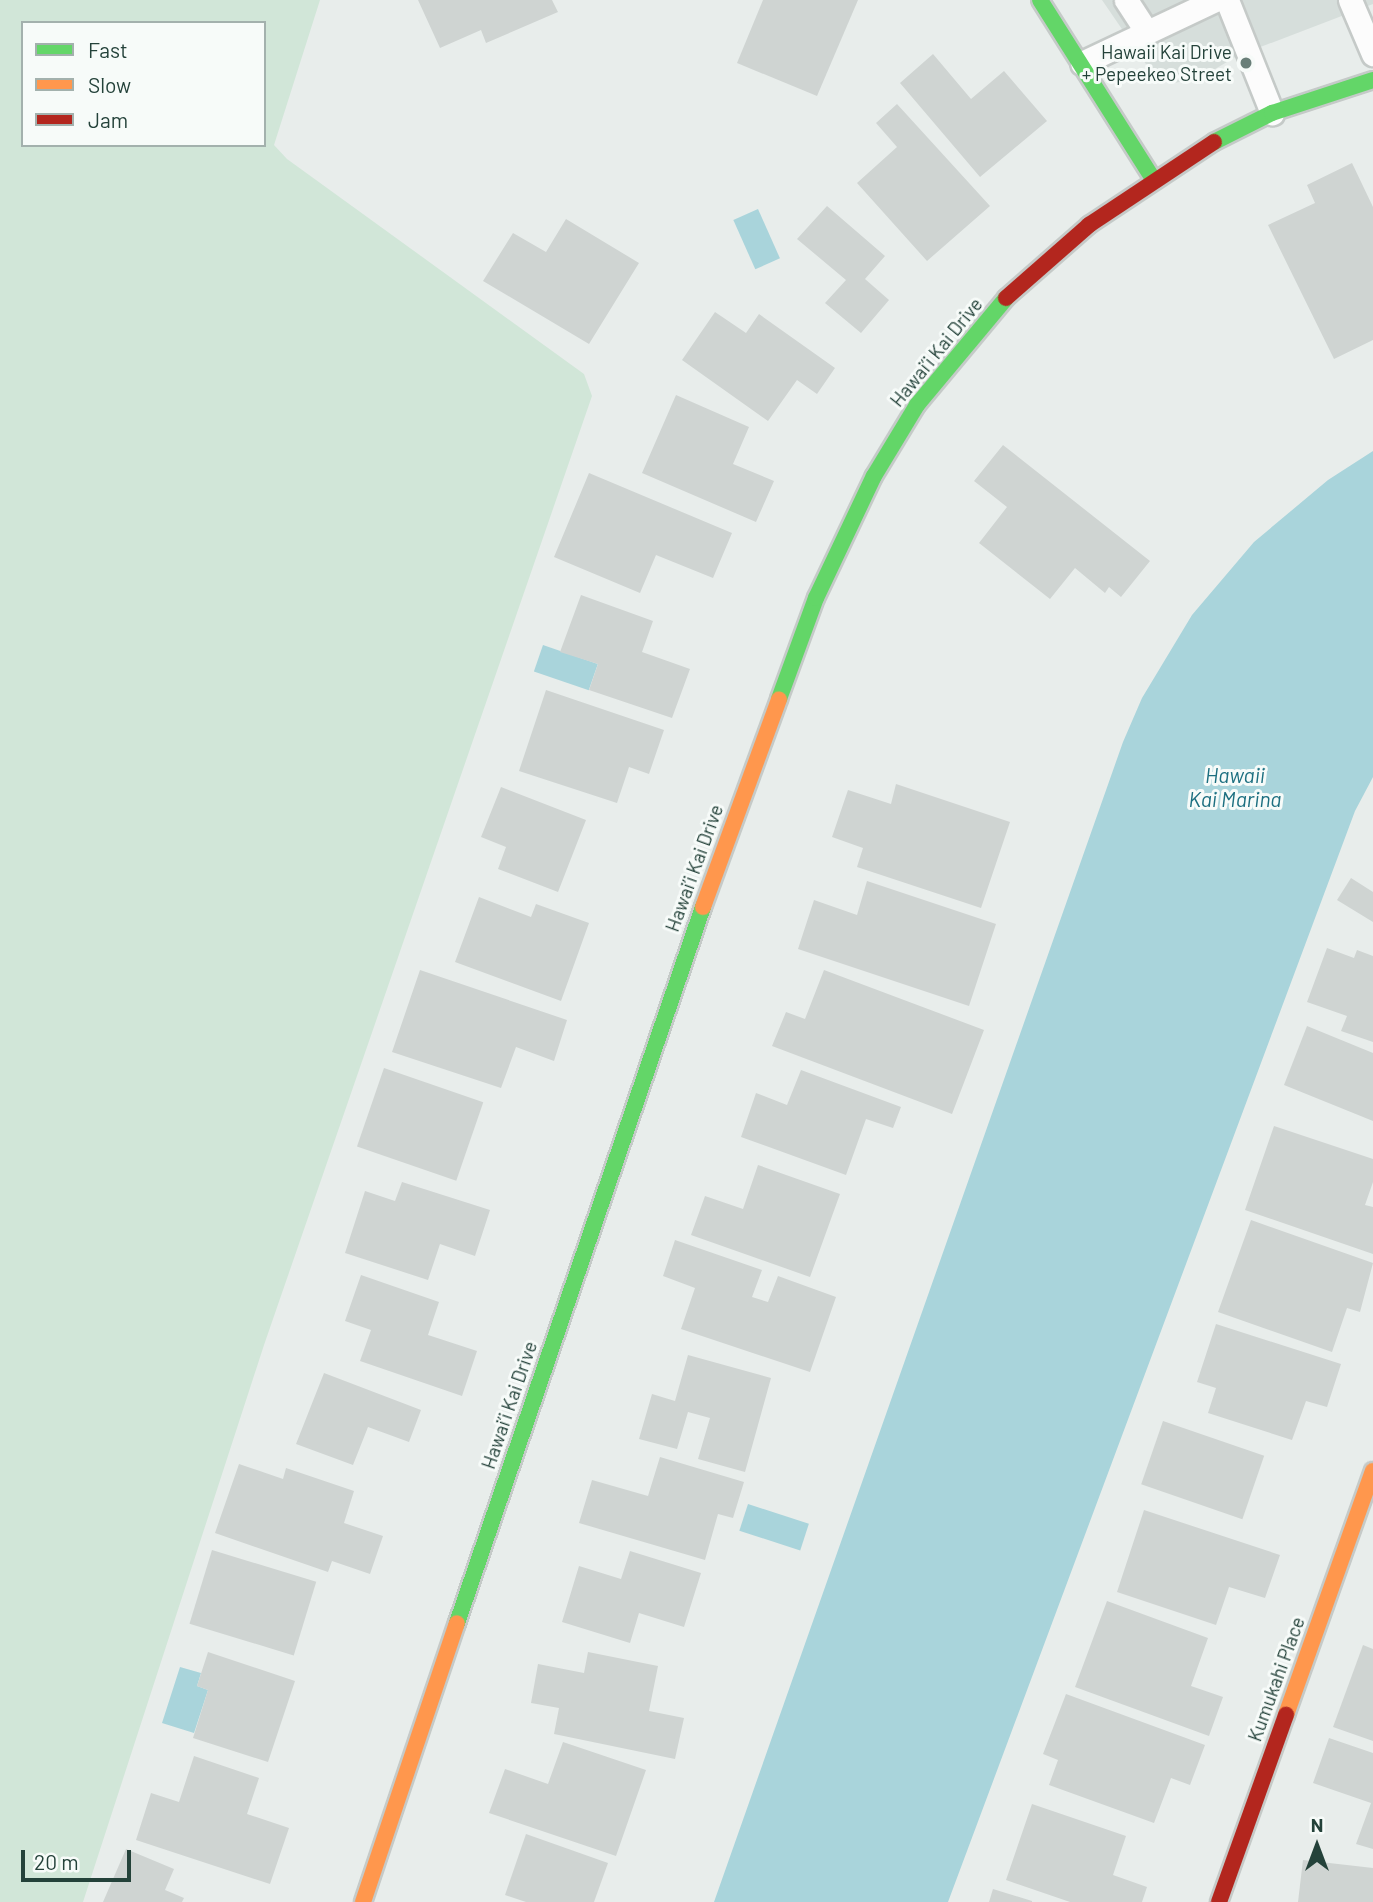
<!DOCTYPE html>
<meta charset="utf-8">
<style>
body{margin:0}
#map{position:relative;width:1373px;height:1902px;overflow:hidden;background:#e8edeb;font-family:Barlow,sans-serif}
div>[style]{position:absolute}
.built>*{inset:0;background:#d6dedb}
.green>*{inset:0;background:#d1e6d8}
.water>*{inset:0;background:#a9d4db;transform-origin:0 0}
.building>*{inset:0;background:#cfd4d2;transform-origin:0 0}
.roads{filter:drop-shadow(2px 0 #c5cac8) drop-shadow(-2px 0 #c5cac8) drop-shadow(0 2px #c5cac8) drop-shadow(0 -2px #c5cac8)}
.lane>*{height:23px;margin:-11.5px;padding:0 11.5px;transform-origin:11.5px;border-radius:11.5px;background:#fcfcfc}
.fast>*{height:16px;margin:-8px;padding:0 8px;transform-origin:8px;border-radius:8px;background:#63d668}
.slow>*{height:16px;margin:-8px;padding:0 8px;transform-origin:8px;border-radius:8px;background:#ff974d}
.jam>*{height:16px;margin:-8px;padding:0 8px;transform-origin:8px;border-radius:8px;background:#b3261e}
.dots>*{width:19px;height:19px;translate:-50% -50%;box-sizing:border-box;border:4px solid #f7fbf9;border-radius:50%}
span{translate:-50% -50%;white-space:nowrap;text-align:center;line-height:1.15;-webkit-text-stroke:6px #f7fbf9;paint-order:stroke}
.poi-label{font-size:19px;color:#24423a}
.right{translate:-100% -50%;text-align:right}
.street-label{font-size:19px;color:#24423a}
.water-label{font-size:21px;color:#1c6f80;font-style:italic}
.legend{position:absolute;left:21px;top:21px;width:245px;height:126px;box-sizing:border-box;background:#f7fbf9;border:2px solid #a3b1ad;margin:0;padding:9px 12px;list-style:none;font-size:21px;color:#24423a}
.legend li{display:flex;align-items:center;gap:14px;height:35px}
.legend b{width:35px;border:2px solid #a3b1ad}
.north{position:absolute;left:1282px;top:1811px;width:70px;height:70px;-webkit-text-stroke:5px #f7fbf9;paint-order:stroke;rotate:0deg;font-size:19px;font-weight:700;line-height:28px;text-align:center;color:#24423a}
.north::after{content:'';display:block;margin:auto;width:24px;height:32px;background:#24423a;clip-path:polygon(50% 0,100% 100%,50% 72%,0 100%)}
.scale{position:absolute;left:21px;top:1850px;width:110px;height:32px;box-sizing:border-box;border:4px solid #24423a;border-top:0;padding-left:9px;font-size:21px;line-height:24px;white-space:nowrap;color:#24423a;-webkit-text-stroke:5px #f7fbf9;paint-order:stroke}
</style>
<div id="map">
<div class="built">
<div style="clip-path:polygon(1102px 0,1373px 0,1373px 4px,1237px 56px,1200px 78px,1174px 83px,1150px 70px)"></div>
</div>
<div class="green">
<div style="clip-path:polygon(evenodd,0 0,320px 0,274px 145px,287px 159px,584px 374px,592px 396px,264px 1345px,83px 1902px,0 1902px,0 0,23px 23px,264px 23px,264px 145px,23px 145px,23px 23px)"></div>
</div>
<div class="water">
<div style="left:758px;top:209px;width:54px;height:27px;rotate:66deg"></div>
<div style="clip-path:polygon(1373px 451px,1373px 777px,1355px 811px,948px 1902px,714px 1902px,1123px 742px,1142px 698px,1192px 615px,1254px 542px,1328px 480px)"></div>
<div style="left:543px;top:645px;width:58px;height:28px;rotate:19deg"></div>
<div style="left:748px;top:1504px;width:64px;height:28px;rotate:18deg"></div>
<div style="clip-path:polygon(180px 1667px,201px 1673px,197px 1686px,208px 1690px,194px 1733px,162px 1723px)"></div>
</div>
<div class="building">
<div style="clip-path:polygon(418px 0,552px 0,558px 12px,486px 43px,481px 30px,440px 48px)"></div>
<div style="clip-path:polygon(763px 0,858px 0,817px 96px,737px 63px)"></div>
<div style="clip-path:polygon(933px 54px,971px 99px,1004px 71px,1047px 121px,980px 177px,900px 83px)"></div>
<div style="clip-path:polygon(897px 104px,990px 206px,927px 261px,857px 183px,897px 147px,876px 123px)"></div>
<div style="clip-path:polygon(1352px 163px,1373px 207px,1373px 340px,1334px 359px,1268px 225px,1315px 203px,1307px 185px)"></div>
<div style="clip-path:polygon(827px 206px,885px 256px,865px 279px,889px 300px,861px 333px,825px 303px,846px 280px,797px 239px)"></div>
<div style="clip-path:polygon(566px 219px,639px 263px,589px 344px,483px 281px,513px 233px,546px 252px)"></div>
<div style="clip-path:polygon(715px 312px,746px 333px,759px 314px,835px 368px,817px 394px,797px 380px,768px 421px,682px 360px)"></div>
<div style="clip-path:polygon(676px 395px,749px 427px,733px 464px,774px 481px,756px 522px,642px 473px)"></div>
<div style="clip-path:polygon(1003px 445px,1150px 561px,1121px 597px,1109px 587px,1105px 593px,1075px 568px,1050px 599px,979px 543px,1007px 507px,974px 481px)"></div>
<div style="clip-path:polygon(589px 473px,732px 533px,713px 578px,656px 555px,640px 593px,554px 557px)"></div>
<div style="clip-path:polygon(581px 595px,653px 621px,642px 652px,690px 669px,672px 718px,589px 690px,598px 664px,560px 652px)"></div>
<div style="clip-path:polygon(546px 690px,664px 730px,649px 774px,629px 767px,617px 803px,519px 771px)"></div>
<div style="clip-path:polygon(896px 784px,1010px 822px,981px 908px,857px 867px,863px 848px,832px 837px,848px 790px,891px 804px)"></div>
<div style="clip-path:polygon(501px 787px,586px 820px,558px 892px,498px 869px,506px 847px,481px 837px)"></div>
<div style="clip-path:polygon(1351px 878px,1373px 892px,1373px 922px,1337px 900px)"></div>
<div style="clip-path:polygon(867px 881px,996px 924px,969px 1006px,798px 949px,814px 900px,857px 915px)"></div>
<div style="clip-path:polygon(479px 897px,531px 917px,536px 904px,589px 923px,561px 1001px,455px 962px)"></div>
<div style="clip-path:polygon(1327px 948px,1354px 958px,1357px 950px,1373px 956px,1373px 1042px,1341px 1031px,1347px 1016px,1307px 1002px)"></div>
<div style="clip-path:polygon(420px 970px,567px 1020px,554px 1061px,516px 1047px,501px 1088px,392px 1052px)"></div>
<div style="clip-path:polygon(824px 970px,984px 1030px,952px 1114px,772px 1046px,786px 1012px,805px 1019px)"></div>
<div style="clip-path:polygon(1307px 1026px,1373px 1053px,1373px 1121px,1284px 1085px)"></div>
<div style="left:384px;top:1068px;width:105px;height:83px;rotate:19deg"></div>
<div style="clip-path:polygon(801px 1070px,901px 1107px,893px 1128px,866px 1119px,846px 1175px,741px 1137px,756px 1093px,787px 1105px)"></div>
<div style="clip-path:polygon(1274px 1126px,1373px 1159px,1373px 1182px,1365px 1205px,1373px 1207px,1373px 1254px,1245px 1210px)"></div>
<div style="clip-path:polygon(758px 1165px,840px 1194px,810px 1277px,691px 1235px,705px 1196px,743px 1209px)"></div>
<div style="clip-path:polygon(402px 1182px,490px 1210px,475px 1256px,440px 1244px,428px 1280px,345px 1253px,365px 1191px,395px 1201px)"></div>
<div style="clip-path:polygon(1251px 1220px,1373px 1263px,1360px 1312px,1347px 1308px,1332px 1352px,1218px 1312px)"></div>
<div style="clip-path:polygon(675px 1240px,762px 1270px,752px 1297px,768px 1302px,778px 1276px,836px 1297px,810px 1372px,681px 1329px,695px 1288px,663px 1276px)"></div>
<div style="clip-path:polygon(361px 1275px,439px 1302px,428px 1335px,477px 1351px,462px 1396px,360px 1361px,371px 1330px,345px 1321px)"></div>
<div style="clip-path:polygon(1216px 1324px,1341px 1364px,1327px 1407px,1306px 1401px,1292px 1440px,1208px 1413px,1216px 1388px,1197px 1382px)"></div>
<div style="clip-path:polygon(688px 1355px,771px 1378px,745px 1472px,698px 1459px,710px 1418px,688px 1412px,677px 1449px,639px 1439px,652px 1394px,675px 1401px)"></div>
<div style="clip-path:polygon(324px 1373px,421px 1410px,409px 1442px,368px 1427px,353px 1465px,296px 1444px)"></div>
<div style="left:1163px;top:1421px;width:107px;height:67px;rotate:19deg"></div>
<div style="clip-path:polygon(660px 1457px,744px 1482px,733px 1518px,718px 1514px,705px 1560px,579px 1523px,592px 1480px,648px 1496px)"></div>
<div style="clip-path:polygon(239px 1464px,283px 1479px,286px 1468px,354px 1491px,344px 1523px,383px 1536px,370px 1574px,332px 1561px,328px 1572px,215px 1533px)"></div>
<div style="clip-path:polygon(1144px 1510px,1280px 1555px,1265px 1598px,1229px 1587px,1216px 1625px,1117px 1592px)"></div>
<div style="left:212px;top:1550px;width:109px;height:77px;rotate:17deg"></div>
<div style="clip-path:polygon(630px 1551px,701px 1573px,684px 1627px,639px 1613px,630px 1643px,562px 1622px,579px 1566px,621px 1579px)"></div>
<div style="clip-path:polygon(1107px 1601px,1208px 1638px,1191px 1686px,1223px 1697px,1209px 1736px,1075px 1687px)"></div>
<div style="clip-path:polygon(1363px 1645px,1373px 1649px,1373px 1741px,1333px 1727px)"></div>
<div style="clip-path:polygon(208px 1652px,295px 1681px,268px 1762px,193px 1738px,208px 1690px,197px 1686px)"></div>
<div style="clip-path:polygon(588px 1652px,658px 1666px,649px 1711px,684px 1718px,675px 1759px,554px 1734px,559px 1708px,531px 1703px,538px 1664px,584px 1673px)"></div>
<div style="clip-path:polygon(1066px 1694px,1205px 1745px,1190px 1785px,1171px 1778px,1154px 1823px,1049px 1785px,1058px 1760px,1043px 1754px)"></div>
<div style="clip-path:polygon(1329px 1738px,1373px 1753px,1373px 1849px,1356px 1844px,1371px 1803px,1313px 1783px)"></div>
<div style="clip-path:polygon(563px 1742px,646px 1770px,616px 1856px,489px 1813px,505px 1769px,548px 1784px)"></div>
<div style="clip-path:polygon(194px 1756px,259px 1778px,247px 1814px,289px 1828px,270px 1884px,136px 1840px,151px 1793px,179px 1802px)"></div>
<div style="clip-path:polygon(1032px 1804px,1126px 1836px,1113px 1875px,1147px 1887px,1142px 1902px,1070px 1902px,1006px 1880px)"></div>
<div style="clip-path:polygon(526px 1834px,608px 1863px,594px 1902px,526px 1902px,505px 1895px)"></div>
<div style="clip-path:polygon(126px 1849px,174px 1869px,165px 1890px,184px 1898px,182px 1902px,103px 1902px)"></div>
<div style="clip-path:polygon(1303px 1860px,1373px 1868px,1373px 1902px,1298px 1902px)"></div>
<div style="clip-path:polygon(993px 1889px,1032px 1901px,1032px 1902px,989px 1902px)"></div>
</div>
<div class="roads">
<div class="lane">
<div style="left:1126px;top:0;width:38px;rotate:57deg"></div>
<div style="left:1227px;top:0;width:122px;rotate:68.3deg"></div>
<div style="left:1350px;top:0;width:59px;rotate:66.9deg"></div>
<div style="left:1082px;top:63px;width:147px;rotate:-25.3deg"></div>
</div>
<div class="fast">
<div style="left:1040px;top:0;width:212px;rotate:57.7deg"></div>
<div style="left:1214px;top:142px;width:65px;rotate:-26.6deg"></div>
<div style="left:1272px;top:113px;width:106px;rotate:-18.1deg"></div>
<div style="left:779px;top:699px;width:108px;rotate:-69.9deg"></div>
<div style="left:816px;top:598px;width:135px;rotate:-64.6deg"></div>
<div style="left:874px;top:476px;width:83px;rotate:-58.8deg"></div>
<div style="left:917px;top:405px;width:139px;rotate:-50.2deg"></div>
<div style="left:457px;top:1623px;width:757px;rotate:-71.04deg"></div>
</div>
<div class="slow">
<div style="left:703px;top:907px;width:221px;rotate:-69.9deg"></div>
<div style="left:1286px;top:1715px;width:259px;rotate:-70.4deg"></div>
<div style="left:363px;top:1902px;width:294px;rotate:-71.4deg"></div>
</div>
<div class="jam">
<div style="left:1006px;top:298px;width:111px;rotate:-41.3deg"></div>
<div style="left:1089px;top:225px;width:150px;rotate:-33.6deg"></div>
<div style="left:1219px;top:1902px;width:199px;rotate:-70.3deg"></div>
</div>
</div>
<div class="dots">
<div style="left:1246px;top:63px;background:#697e78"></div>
</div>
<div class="poi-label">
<span class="right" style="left:1232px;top:63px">Hawaii Kai Drive<br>+ Pepeekeo Street</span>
</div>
<div class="street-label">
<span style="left:936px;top:352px;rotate:-51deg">Hawai’i Kai Drive</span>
<span style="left:694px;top:868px;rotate:-70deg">Hawai’i Kai Drive</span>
<span style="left:509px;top:1405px;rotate:-71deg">Hawai’i Kai Drive</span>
<span style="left:1276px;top:1679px;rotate:-70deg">Kumukahi Place</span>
</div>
<div class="water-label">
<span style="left:1235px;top:787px">Hawaii<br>Kai Marina</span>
</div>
<ul class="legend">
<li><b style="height:9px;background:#63d668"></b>Fast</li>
<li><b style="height:9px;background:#ff974d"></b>Slow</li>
<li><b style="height:9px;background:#b3261e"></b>Jam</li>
</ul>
<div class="north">N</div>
<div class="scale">20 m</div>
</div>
